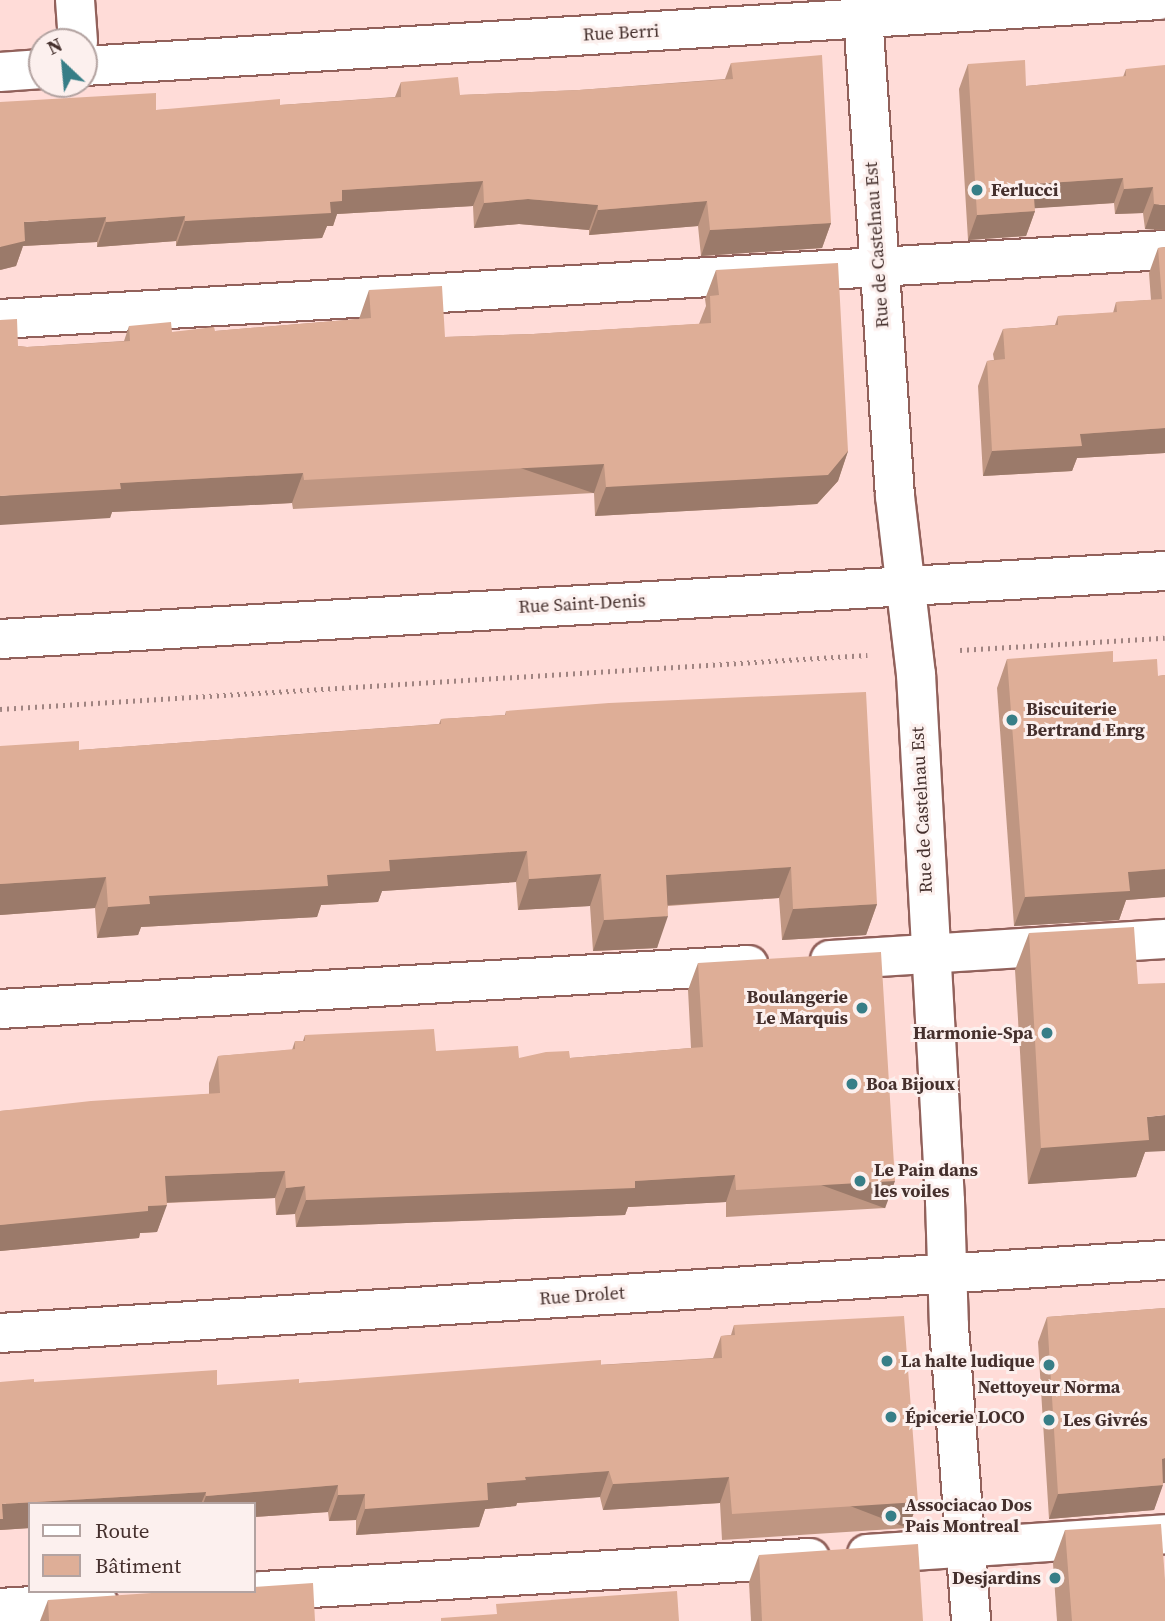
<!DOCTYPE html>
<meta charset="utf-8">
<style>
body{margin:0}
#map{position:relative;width:1165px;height:1621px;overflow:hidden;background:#ffdcd8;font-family:"Source Serif 4",serif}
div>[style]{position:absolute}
.path>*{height:4.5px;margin-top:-2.25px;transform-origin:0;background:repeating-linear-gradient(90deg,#a08481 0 2px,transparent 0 7px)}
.roads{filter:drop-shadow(2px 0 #92615b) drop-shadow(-2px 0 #92615b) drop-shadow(0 2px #92615b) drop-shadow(0 -2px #92615b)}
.minor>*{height:38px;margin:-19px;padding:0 19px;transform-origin:19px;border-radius:19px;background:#fff}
.major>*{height:38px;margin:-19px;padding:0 19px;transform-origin:19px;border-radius:19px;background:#fff}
.wall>*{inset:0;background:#bf9682}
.shaded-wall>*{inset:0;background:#9b7a6a;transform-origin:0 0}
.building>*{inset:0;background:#deae97}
.dots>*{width:19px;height:19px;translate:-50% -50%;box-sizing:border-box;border:4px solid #fcf0ee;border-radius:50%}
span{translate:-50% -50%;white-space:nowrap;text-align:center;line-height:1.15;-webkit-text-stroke:6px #fcf0ee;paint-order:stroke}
.street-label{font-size:18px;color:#45302d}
.poi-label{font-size:18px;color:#45302d;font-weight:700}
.left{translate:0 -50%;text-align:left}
.right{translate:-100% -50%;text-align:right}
.legend{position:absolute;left:28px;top:1502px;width:228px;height:91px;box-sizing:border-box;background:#fcf0ee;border:2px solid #b3a3a1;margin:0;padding:9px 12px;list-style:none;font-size:21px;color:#45302d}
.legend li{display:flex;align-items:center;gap:14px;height:35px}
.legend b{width:35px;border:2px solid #b3a3a1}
.north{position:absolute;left:28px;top:28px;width:70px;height:70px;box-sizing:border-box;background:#fcf0ee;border:2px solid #b3a3a1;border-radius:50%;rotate:334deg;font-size:19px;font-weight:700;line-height:28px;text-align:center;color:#45302d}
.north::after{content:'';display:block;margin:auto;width:24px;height:32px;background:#377e87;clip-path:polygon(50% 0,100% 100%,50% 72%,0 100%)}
</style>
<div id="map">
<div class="path">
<div style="left:960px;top:650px;width:205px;rotate:-3.4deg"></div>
<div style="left:0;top:709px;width:869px;rotate:-3.56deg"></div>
</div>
<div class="roads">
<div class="minor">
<div style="left:75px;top:0;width:42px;rotate:85.9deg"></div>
<div style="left:862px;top:0;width:497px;rotate:86.2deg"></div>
<div style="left:895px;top:496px;width:179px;rotate:83.3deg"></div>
<div style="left:916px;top:674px;width:528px;rotate:86.85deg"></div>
<div style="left:945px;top:1201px;width:126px;rotate:88.2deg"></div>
<div style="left:949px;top:1327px;width:295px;rotate:85.7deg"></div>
<div style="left:84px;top:66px;width:1077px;rotate:-3.51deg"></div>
<div style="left:0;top:72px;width:42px;rotate:-4.1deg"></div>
<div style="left:0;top:319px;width:1167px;rotate:-3.39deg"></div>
<div style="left:830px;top:960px;width:336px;rotate:-3.6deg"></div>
<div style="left:0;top:1009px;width:750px;rotate:-3.36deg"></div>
<div style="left:0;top:1333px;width:1167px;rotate:-3.59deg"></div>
<div style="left:867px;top:1554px;width:299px;rotate:-3.8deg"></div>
<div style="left:262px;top:1591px;width:549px;rotate:-3.45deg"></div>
<div style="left:0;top:1608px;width:98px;rotate:-3.5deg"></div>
</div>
<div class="major">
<div style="left:0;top:639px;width:1167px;rotate:-3.34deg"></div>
</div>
</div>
<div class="wall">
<div style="clip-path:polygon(731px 63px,831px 223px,822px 248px,701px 256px,698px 226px,589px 235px,589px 230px,519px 224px,474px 228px,473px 206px,337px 214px,333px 226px,327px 226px,322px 238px,176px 246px,176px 241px,97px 247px,97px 242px,23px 246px,16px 266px,0 270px,156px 110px,280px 105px,395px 97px,401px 82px,460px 95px,579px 90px,725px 79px)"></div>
<div style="clip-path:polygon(968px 64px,1026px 86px,1123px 77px,1126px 69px,1165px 230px,1145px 229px,1143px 213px,1115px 214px,1114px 203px,1034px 208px,1035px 211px,1026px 236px,968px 240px,959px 89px)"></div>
<div style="clip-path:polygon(1165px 247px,1165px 453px,1077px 458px,1072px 471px,983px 476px,978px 386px,987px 361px,994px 360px,993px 354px,1003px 329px,1055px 325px,1058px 316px,1113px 313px,1116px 302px,1151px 300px,1149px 273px,1158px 248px)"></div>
<div style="clip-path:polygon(716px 270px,848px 451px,838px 481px,817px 504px,595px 516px,594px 493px,293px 509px,292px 503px,112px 512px,110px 518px,18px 346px,27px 347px,124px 341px,129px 326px,172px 332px,215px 331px,359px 319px,369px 290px,445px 337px,533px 334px,699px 324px,706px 306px,705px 299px)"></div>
<div style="clip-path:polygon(1007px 659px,1113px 662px,1158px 676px,1165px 675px,1165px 897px,1126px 900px,1119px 920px,1014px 926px,997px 688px)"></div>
<div style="clip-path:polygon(506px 711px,877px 904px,866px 935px,782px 940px,779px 898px,668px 906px,657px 948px,593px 951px,590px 906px,518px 910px,516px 882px,382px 891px,378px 902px,321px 905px,317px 917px,141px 927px,138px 935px,97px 938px,95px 908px,0 915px,0 746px,79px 750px,439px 724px,441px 719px,505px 715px)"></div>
<div style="clip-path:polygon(1029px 933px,1145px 1152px,1136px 1177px,1028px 1184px,1015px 970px)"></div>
<div style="clip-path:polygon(698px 963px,885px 1208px,726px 1217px,726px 1202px,628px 1207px,625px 1215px,296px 1227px,295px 1214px,276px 1215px,275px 1198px,167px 1203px,157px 1232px,140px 1233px,139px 1238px,0 1251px,0 1111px,209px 1094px,209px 1083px,218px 1056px,292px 1050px,295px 1041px,303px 1041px,305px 1035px,436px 1051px,519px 1058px,570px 1058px,691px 1048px,688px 990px)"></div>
<div style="clip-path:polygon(1165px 1308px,1165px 1483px,1163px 1483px,1154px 1510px,1049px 1519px,1038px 1342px,1047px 1317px)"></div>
<div style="clip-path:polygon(734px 1325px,918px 1502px,908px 1528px,722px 1540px,720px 1503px,603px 1510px,600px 1497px,517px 1503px,516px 1506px,485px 1509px,479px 1527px,356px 1535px,356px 1520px,329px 1521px,328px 1512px,254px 1517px,254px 1504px,30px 1504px,30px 1528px,0 1530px,34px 1382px,217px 1385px,299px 1383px,713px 1358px,721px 1336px,731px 1335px)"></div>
<div style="clip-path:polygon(1065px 1530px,1165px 1621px,1057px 1621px,1053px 1563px)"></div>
<div style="clip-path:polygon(759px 1555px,923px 1621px,751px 1621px,749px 1582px)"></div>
<div style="clip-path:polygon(48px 1600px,315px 1621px,40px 1621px)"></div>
</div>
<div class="shaded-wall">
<div style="clip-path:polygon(1123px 178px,1114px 203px,1024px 209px,1033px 184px)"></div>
<div style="clip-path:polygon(483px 181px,473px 206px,337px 214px,333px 226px,327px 226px,322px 238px,176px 246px,185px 221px,330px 202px,342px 190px)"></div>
<div style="clip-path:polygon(1153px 187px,1143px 213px,1115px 214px,1124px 189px)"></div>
<div style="clip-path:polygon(528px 199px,598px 205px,589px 230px,519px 224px,474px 228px,484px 203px)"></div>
<div style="clip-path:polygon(707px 201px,698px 226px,589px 235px,598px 210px)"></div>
<div style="clip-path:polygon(1154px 204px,1165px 205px,1165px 230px,1145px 229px)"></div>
<div style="clip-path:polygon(1035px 211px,1026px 236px,968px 240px,977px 215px)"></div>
<div style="clip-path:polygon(185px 216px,176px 241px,97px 247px,106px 222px)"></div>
<div style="clip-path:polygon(106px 217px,97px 242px,23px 246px,16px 266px,0 270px,0 247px,24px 222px)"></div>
<div style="clip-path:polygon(831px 223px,822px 248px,701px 256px,710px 230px)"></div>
<div style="clip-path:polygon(1165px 428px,1165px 453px,1077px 458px,1072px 471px,983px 476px,992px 451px,1080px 434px)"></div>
<div style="clip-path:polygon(848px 451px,838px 481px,817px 504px,595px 516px,606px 487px)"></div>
<div style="left:604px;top:464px;width:31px;height:300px;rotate:109deg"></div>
<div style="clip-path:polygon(303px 473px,292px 503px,112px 512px,110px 518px,0 525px,0 496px,120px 483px)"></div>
<div style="clip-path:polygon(527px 851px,516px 882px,382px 891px,378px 902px,321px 905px,317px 917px,141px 927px,138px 935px,97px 938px,108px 907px,149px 896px,327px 875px,389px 860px)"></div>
<div style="clip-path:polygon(791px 867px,779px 898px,654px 906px,666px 875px)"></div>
<div style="clip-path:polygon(1165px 869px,1165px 897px,1126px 900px,1119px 920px,1014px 926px,1025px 897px,1128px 872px)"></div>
<div style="clip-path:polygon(601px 874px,590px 906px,518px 910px,529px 879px)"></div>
<div style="clip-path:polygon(106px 877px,95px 908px,0 915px,0 884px)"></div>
<div style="clip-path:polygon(877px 904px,866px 935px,782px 940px,793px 909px)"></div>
<div style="clip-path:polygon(668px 916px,657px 948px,593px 951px,604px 920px)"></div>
<div style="clip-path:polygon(1165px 1115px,1165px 1151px,1145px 1152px,1136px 1177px,1028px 1184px,1041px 1148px,1147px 1117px)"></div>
<div style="clip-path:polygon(285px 1171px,275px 1198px,155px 1203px,165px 1176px)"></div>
<div style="clip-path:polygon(735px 1175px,726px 1202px,628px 1207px,625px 1215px,296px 1227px,306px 1200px)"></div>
<div style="left:895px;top:1181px;width:29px;height:159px;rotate:110deg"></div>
<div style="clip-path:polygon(305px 1186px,295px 1214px,276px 1215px,286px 1188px)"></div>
<div style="clip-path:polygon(167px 1205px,157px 1232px,140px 1233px,139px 1238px,0 1251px,0 1225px,148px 1206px)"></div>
<div style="clip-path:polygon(1165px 1458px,1165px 1483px,1153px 1484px,1162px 1459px)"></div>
<div style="clip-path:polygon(609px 1471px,600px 1497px,517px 1503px,516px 1506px,485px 1509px,479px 1527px,356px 1535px,365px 1509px,487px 1483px,525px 1477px)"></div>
<div style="clip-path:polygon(729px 1477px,720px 1503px,603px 1510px,613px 1484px)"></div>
<div style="clip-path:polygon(338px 1485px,328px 1512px,254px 1517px,254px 1504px,203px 1504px,206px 1496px)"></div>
<div style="clip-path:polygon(1163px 1485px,1154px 1510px,1049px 1519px,1058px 1494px)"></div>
<div style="clip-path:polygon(206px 1492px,201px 1504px,30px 1504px,30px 1528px,0 1530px,0 1508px,2px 1504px)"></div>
<div style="clip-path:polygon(365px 1494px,356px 1520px,329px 1521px,338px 1495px)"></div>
<div style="left:918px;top:1502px;width:28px;height:186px;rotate:111deg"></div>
</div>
<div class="building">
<div style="clip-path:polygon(822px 55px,831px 223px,710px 230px,707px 201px,598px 210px,598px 205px,528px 199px,484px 203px,483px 181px,342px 190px,342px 201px,330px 202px,331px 213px,185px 221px,185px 216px,106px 222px,106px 217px,24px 222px,25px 241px,0 247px,0 102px,156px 93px,156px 110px,280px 99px,280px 105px,401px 97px,401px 82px,458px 77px,460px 95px,579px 90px,733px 79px,731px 63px)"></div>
<div style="clip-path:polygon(1025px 60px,1026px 86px,1126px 76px,1126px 69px,1165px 65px,1165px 205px,1154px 204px,1153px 187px,1124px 189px,1123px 178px,1033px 184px,1035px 211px,977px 215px,968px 64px)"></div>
<div style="clip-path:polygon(1165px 247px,1165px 428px,1080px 434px,1082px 446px,992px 451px,987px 361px,1005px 359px,1003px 329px,1058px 325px,1058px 316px,1117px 312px,1116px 302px,1162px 299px,1158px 248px)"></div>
<div style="clip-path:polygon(838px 263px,848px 451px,828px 475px,606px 487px,604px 464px,304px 480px,303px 473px,120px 483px,121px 489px,0 496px,0 320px,17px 319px,18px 346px,27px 347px,130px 341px,129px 326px,171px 322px,172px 332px,214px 327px,215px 331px,371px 318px,369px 290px,442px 286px,445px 337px,533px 334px,711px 323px,710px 296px,719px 295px,716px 270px)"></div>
<div style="clip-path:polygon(1113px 651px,1113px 662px,1157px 659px,1158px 676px,1165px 675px,1165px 869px,1128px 872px,1130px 891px,1025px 897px,1007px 659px)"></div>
<div style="clip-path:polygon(866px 692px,877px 904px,793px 909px,791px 867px,666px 875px,668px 916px,604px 920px,601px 874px,529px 879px,527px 851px,389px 860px,390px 871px,327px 875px,328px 886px,149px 896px,150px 904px,108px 907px,106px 877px,0 884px,0 746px,79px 741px,79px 750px,441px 724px,441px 719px,506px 715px,506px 711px,609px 703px)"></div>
<div style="clip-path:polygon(1134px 927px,1138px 984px,1165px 983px,1165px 1115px,1147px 1117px,1149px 1140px,1041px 1148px,1029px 933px)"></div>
<div style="clip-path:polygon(881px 952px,895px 1181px,736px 1190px,735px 1175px,635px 1181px,635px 1188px,306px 1200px,305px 1186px,286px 1188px,285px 1171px,165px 1176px,167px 1205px,148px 1206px,148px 1211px,0 1225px,0 1111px,91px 1101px,220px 1093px,218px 1056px,295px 1049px,295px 1041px,305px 1041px,305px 1035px,434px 1029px,436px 1051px,518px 1046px,519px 1058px,546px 1052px,569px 1051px,570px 1058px,703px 1047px,698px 963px)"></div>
<div style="clip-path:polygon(1165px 1308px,1165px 1458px,1162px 1459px,1163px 1485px,1058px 1494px,1047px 1317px)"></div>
<div style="clip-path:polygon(904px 1316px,918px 1502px,732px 1514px,729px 1477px,613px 1484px,609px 1471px,525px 1477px,526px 1480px,487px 1483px,488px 1500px,365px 1509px,365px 1494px,338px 1495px,338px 1485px,206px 1496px,206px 1492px,2px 1504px,3px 1519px,0 1519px,0 1382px,34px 1379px,34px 1382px,217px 1370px,217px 1385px,299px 1379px,299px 1383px,601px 1360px,601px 1365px,722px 1358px,721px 1336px,735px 1335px,734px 1325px)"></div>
<div style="clip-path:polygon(1161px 1524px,1165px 1580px,1165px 1621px,1072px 1621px,1065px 1530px)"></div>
<div style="clip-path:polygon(918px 1544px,923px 1621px,762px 1621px,759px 1555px)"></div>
<div style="clip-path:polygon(313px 1583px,315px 1621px,49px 1621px,48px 1600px,181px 1591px,254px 1591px,254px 1587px)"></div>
<div style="clip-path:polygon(677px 1591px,679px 1621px,441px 1621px,441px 1618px,497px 1614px,496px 1604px)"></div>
</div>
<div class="dots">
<div style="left:977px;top:190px;background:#377e87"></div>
<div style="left:1012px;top:720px;background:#377e87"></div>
<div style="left:862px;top:1008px;background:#377e87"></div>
<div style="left:1047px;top:1033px;background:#377e87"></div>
<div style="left:852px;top:1084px;background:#377e87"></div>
<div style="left:860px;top:1181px;background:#377e87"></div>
<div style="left:887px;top:1361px;background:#377e87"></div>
<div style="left:1049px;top:1365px;background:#377e87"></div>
<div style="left:891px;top:1417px;background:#377e87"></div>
<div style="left:1049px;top:1420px;background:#377e87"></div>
<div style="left:891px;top:1516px;background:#377e87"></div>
<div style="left:1055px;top:1578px;background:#377e87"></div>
</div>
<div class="street-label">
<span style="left:621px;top:33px;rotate:-3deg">Rue Berri</span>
<span style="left:877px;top:245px;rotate:-94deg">Rue de Castelnau Est</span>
<span style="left:582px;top:604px;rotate:-3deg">Rue Saint-Denis</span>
<span style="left:922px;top:810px;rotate:-93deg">Rue de Castelnau Est</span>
<span style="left:582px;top:1296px;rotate:-4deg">Rue Drolet</span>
</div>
<div class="poi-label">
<span class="left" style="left:991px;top:190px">Ferlucci</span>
<span class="left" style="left:1026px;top:720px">Biscuiterie<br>Bertrand Enrg</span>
<span class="right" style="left:848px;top:1008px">Boulangerie<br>Le Marquis</span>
<span class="right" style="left:1033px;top:1033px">Harmonie-Spa</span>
<span class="left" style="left:866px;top:1084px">Boa Bijoux</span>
<span class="left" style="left:874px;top:1181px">Le Pain dans<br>les voiles</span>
<span class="left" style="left:901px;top:1361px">La halte ludique</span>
<span style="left:1049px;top:1387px">Nettoyeur Norma</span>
<span class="left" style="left:905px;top:1417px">Épicerie LOCO</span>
<span class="left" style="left:1063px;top:1420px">Les Givrés</span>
<span class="left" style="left:905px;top:1516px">Associacao Dos<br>Pais Montreal</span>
<span class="right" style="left:1041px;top:1578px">Desjardins</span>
</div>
<ul class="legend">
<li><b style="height:9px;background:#fff"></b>Route</li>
<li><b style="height:19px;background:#deae97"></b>Bâtiment</li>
</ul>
<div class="north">N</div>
</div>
